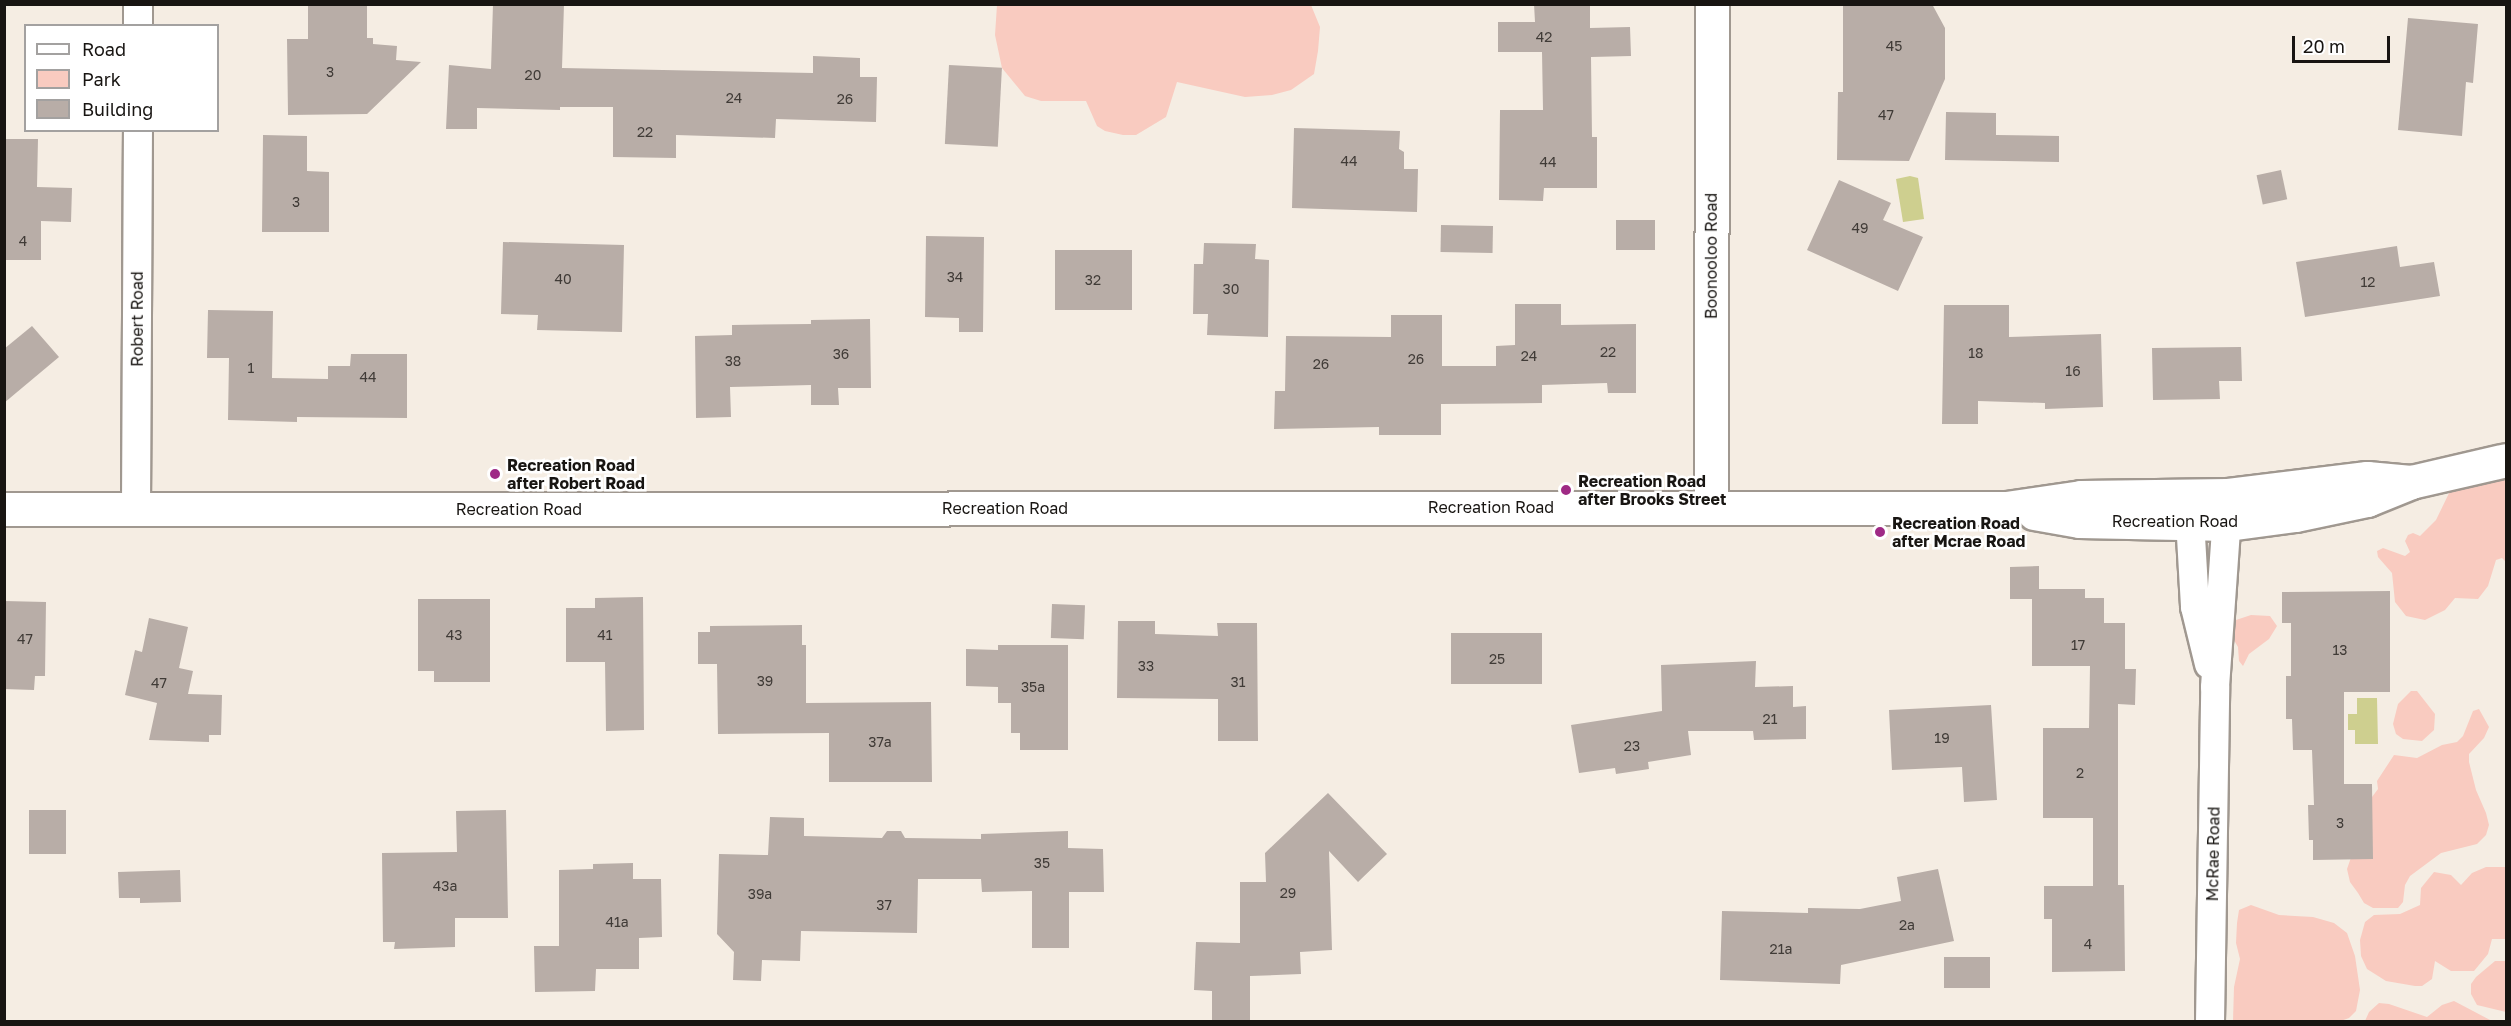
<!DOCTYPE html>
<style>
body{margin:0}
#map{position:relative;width:2511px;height:1026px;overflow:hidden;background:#f5ede3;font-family:"Golos Text",sans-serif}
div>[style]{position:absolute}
.green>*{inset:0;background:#f9cbc0}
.water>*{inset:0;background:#cecf8f}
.building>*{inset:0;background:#b8ada7;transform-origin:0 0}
.roads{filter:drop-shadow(2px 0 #a09890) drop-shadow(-2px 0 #a09890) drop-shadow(0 2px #a09890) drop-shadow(0 -2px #a09890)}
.street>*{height:28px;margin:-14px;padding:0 14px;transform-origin:14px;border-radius:14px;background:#fff}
.secondary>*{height:33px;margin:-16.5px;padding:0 16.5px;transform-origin:16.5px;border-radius:16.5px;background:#fff}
.dots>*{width:16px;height:16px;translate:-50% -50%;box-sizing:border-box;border:3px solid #fff;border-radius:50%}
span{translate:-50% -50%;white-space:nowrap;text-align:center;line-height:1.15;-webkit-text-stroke:5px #fff;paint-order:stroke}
.number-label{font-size:14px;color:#403b37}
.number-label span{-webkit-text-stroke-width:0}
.street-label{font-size:16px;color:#181512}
.poi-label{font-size:16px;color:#181512;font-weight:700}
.left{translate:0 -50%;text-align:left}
.frame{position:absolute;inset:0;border:6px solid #181512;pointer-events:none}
.legend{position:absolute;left:24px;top:24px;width:195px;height:108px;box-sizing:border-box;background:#fff;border:2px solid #a3a1a0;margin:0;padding:8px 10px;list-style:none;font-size:18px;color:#181512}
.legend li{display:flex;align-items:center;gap:12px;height:30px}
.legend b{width:30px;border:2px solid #a3a1a0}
.scale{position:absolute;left:2292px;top:36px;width:98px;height:27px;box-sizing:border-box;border:3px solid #181512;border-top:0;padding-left:8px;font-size:18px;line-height:21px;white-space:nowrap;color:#181512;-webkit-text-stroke:4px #fff;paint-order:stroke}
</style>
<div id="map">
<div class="green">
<div style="clip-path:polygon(997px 5px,1311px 5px,1320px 27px,1318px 51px,1314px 74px,1291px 90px,1272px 95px,1245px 97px,1177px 82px,1166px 117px,1136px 135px,1123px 135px,1105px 131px,1097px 126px,1086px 101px,1041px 101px,1025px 96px,1002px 68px,995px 35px)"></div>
<div style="clip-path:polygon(2506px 458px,2506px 562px,2502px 558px,2496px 560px,2488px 586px,2478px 599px,2455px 598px,2445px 610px,2425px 620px,2406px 616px,2395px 602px,2392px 573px,2378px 557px,2377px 551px,2383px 548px,2405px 556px,2410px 552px,2405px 541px,2408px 535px,2413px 533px,2420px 536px,2436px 520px,2452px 487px)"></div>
<div style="clip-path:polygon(2251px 615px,2270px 616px,2277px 626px,2269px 639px,2249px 654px,2243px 666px,2239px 661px,2238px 647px,2231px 635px,2230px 626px,2236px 620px)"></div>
<div style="clip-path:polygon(2411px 691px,2417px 691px,2435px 714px,2434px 730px,2422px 741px,2403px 739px,2396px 734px,2393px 724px,2398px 704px)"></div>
<div style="clip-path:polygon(2479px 709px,2489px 727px,2484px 738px,2469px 754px,2469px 762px,2476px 790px,2486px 813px,2489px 825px,2486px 835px,2477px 844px,2441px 853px,2410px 876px,2405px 885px,2403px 902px,2398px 908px,2373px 908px,2364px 903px,2358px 893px,2350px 882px,2347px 869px,2372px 797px,2378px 789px,2377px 781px,2394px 755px,2417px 758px,2442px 745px,2457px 742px,2463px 736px,2473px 711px)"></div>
<div style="clip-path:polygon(2486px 867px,2506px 867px,2506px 939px,2492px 939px,2488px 954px,2474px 971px,2451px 971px,2435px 961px,2432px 979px,2422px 986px,2415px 986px,2386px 981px,2367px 969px,2361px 956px,2360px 940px,2365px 922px,2374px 915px,2400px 914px,2420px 905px,2421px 888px,2434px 872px,2451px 875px,2461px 885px,2472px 873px)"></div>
<div style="clip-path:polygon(2251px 905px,2279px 915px,2313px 917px,2334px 923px,2347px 933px,2355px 956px,2360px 990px,2356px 1011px,2349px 1018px,2338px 1022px,2233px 1021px,2234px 987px,2240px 959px,2236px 943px,2237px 923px,2239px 910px)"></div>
<div style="clip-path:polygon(2495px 961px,2506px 961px,2506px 1012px,2477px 1005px,2471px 994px,2471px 984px,2476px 977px)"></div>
<div style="clip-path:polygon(2454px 1001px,2492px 1021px,2365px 1021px,2369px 1012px,2379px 1003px,2389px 1004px,2427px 1017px,2442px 1005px)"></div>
</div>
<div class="water">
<div style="clip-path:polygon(1910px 176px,1918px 178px,1924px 219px,1903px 222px,1896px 179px)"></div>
<div style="clip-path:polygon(2357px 698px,2377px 698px,2378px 744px,2355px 744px,2355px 730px,2348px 730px,2348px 714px,2357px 714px)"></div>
</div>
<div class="building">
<div style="clip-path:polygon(308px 4px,367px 4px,367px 38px,373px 38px,373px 44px,397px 46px,396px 60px,421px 62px,367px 114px,288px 115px,287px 39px,308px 39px)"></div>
<div style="clip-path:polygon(493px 4px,564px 4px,562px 68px,813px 73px,813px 56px,860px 58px,860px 77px,877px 77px,876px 122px,776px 119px,775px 138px,676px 135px,676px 158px,613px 157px,613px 107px,560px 107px,560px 110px,477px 108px,477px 129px,446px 129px,449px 65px,491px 69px)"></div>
<div style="clip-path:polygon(1534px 4px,1590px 4px,1590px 28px,1630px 27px,1631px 56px,1591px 57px,1592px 137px,1597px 137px,1597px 188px,1544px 188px,1543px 201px,1499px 200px,1500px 110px,1543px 110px,1542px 52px,1498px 52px,1498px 22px,1535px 22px)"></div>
<div style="clip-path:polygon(1843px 4px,1932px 4px,1945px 28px,1945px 79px,1909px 161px,1837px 160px,1838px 92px,1843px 92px)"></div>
<div style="clip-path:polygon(2408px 18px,2478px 24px,2473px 83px,2466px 82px,2462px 136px,2398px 130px)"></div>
<div style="left:949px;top:65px;width:53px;height:79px;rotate:3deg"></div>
<div style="clip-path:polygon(1946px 112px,1996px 113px,1996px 135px,2059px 136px,2059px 162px,1945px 160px)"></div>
<div style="clip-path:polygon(1294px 128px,1400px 131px,1399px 149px,1404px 152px,1404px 169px,1418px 169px,1417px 212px,1292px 208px)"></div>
<div style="clip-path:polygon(263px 135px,307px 136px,307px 171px,329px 172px,329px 232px,262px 232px)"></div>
<div style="clip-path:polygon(4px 139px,38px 139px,37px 187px,72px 188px,71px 222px,41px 221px,41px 260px,4px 260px)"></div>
<div style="left:2281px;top:170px;width:30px;height:25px;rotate:78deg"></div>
<div style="clip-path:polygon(1839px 180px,1891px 203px,1883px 220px,1923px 237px,1898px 291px,1807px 250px)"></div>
<div style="left:1616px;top:220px;width:39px;height:30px"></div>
<div style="left:1441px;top:225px;width:52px;height:27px;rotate:1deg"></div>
<div style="clip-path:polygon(926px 236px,984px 237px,983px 332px,959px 332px,959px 318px,925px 317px)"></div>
<div style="clip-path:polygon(503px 242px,624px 245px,622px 332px,537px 330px,538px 315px,501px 314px)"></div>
<div style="clip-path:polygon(1204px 243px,1256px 244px,1255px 259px,1269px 260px,1268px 337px,1207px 335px,1208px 314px,1193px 314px,1194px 264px,1203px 264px)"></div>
<div style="clip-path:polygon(2397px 246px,2400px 267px,2434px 262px,2440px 296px,2305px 317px,2296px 262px)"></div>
<div style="left:1055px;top:250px;width:77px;height:60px"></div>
<div style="clip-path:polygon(1515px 304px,1561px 304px,1561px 325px,1636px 324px,1636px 393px,1608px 393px,1607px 383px,1542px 385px,1542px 403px,1441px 404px,1441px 435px,1379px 435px,1379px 427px,1274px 429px,1275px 391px,1285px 391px,1286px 336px,1391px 337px,1391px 315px,1442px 315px,1442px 366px,1496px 366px,1496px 346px,1515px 345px)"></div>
<div style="clip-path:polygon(1944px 305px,2009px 305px,2009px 337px,2101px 334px,2103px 407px,2045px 409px,2045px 403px,1978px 401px,1978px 424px,1942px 424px)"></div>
<div style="clip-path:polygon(208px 310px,273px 311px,272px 378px,328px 379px,328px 366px,350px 366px,351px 354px,407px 354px,407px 418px,297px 417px,297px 422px,228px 420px,229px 358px,207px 358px)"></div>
<div style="clip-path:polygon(870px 319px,871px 388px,838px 388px,839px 405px,811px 405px,811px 385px,730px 387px,731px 417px,696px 418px,695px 336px,732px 335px,732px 325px,811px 324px,811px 320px)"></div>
<div style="clip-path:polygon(32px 326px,59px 357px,4px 403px,4px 349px)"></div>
<div style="clip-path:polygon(2241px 347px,2242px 381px,2219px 381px,2220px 399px,2153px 400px,2152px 348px)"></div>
<div style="clip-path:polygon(2039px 566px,2039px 589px,2085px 589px,2085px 598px,2104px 598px,2104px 623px,2125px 623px,2125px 669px,2136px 669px,2135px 705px,2118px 704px,2118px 885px,2124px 885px,2125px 971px,2052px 972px,2052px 919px,2044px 919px,2044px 886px,2093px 886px,2093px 818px,2043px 818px,2043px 728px,2089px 728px,2090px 666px,2032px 666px,2032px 599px,2010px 599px,2010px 567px)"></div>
<div style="clip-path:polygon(2390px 591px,2390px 692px,2344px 692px,2344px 784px,2372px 784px,2373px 859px,2313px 860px,2313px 840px,2309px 840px,2308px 805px,2314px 805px,2312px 750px,2293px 750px,2292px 719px,2286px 719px,2286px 676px,2291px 676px,2291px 623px,2282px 623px,2282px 592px)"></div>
<div style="clip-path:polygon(643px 597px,644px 730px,606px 731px,605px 662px,566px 662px,566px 608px,595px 608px,595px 598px)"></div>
<div style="clip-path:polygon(418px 599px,490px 599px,490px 682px,434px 682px,434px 671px,418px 671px)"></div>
<div style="clip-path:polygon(4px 601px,46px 602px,45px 676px,35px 676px,34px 690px,4px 689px)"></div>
<div style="left:1052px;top:604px;width:33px;height:34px;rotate:2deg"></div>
<div style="clip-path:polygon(149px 618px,188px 627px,179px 668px,193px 671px,188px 694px,222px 695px,221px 735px,209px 735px,209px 742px,149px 740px,157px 703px,125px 695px,135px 650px,142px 652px)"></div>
<div style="clip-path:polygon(1118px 621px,1155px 621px,1155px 634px,1218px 636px,1217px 623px,1257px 623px,1258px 741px,1218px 741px,1218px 699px,1117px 698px)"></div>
<div style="clip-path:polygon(802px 625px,802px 645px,806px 645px,806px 703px,931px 702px,932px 782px,829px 782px,829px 733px,718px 734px,717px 664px,698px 664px,698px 632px,710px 632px,710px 626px)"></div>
<div style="left:1542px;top:633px;width:51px;height:91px;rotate:90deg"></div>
<div style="clip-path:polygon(998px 645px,1068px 645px,1068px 750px,1020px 750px,1020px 733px,1011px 733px,1011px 703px,998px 703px,998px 687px,966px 686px,966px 649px,998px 650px)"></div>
<div style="clip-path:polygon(1756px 661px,1755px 687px,1793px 686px,1793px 707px,1806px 706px,1806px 739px,1754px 740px,1753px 731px,1688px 731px,1691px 755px,1648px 762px,1649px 769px,1616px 774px,1615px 768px,1579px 773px,1571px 725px,1662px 711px,1661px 665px)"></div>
<div style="clip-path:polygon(1991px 705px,1997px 800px,1964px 802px,1962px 767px,1892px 770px,1889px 710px)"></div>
<div style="clip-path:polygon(1328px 793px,1387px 854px,1358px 882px,1329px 851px,1332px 950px,1300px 952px,1301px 974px,1250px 976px,1250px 1022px,1212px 1022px,1212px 991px,1194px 990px,1196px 942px,1240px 943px,1240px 882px,1266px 882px,1265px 853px)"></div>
<div style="left:29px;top:810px;width:37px;height:44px"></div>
<div style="clip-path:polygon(506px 810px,508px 918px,455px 918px,455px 947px,394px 949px,395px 942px,383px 942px,382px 853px,457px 852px,456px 811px)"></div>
<div style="clip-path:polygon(770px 817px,804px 818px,804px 836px,882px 838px,887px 831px,901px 831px,905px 838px,981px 839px,981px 834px,1068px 831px,1068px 848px,1103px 849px,1104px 892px,1069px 892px,1069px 948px,1032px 948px,1032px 891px,982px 892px,981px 879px,918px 879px,917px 933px,801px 931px,800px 961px,762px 960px,761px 981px,733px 980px,734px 952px,717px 934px,719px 854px,768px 855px)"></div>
<div style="clip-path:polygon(633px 863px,633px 879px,661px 879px,662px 937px,639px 938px,639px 969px,596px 969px,595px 991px,535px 992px,534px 946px,559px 946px,559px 870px,593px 869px,593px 864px)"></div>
<div style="clip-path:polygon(1938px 869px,1954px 941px,1841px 965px,1840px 984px,1720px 980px,1722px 911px,1808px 913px,1808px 908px,1860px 909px,1901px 901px,1897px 877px)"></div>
<div style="clip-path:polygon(180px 870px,181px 902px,140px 903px,140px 898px,119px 898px,118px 872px)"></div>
<div style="left:1990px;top:957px;width:31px;height:46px;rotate:90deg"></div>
</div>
<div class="roads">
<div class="street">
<div style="left:138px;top:26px;width:22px;rotate:-90deg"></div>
<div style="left:2189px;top:502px;width:105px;rotate:86.7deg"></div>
<div style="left:2195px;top:607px;width:59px;rotate:76.2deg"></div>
<div style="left:136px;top:507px;width:377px;rotate:-89.7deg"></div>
<div style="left:2210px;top:1022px;width:335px;rotate:-89.1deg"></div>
<div style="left:2215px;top:687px;width:184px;rotate:-86deg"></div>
</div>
<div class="secondary">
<div style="left:1711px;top:507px;width:503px;rotate:-89.89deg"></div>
<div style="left:4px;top:509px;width:2002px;rotate:-0.03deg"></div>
<div style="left:2006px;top:508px;width:76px;rotate:-8.3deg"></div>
<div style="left:2081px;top:497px;width:147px;rotate:-0.8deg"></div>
<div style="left:2228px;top:495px;width:140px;rotate:-7deg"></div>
<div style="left:2367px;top:478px;width:44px;rotate:5.2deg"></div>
<div style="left:2034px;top:513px;width:46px;rotate:10.1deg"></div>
<div style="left:2079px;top:521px;width:149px;rotate:1.2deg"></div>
<div style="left:2228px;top:524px;width:68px;rotate:-7.7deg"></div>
<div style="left:2295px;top:515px;width:74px;rotate:-11.8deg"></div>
<div style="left:2367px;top:500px;width:48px;rotate:-22.2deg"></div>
<div style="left:2411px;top:482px;width:98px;rotate:-13deg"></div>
</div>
</div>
<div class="dots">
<div style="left:495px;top:474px;background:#9f2a85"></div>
<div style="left:1566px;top:490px;background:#9f2a85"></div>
<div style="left:1880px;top:532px;background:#9f2a85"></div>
</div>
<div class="number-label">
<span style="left:1544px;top:37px">42</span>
<span style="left:1894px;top:46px">45</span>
<span style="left:330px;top:72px">3</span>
<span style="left:533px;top:75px">20</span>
<span style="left:734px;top:98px">24</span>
<span style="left:845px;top:99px">26</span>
<span style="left:1886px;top:115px">47</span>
<span style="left:645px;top:132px">22</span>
<span style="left:1349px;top:161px">44</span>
<span style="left:1548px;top:162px">44</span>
<span style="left:296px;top:202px">3</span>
<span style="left:1860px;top:228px">49</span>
<span style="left:23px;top:241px">4</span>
<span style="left:955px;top:277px">34</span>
<span style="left:563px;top:279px">40</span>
<span style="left:1093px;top:280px">32</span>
<span style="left:2368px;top:282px">12</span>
<span style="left:1231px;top:289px">30</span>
<span style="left:1608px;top:352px">22</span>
<span style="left:1976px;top:353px">18</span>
<span style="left:841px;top:354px">36</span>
<span style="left:1529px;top:356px">24</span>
<span style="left:1416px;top:359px">26</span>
<span style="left:733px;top:361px">38</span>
<span style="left:1321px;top:364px">26</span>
<span style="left:251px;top:368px">1</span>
<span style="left:2073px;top:371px">16</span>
<span style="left:368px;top:377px">44</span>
<span style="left:454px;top:635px">43</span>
<span style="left:605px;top:635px">41</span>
<span style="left:25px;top:639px">47</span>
<span style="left:2078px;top:645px">17</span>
<span style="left:2340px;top:650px">13</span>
<span style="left:1497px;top:659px">25</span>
<span style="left:1146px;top:666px">33</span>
<span style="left:765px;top:681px">39</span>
<span style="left:1238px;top:682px">31</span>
<span style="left:159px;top:683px">47</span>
<span style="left:1033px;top:687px">35a</span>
<span style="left:1770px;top:719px">21</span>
<span style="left:1942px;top:738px">19</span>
<span style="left:880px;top:742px">37a</span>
<span style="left:1632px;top:746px">23</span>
<span style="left:2080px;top:773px">2</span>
<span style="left:2340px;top:823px">3</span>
<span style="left:1042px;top:863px">35</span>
<span style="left:445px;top:886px">43a</span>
<span style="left:1288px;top:893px">29</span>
<span style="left:760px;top:894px">39a</span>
<span style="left:884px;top:905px">37</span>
<span style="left:617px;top:922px">41a</span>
<span style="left:1907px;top:925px">2a</span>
<span style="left:2088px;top:944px">4</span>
<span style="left:1781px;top:949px">21a</span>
</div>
<div class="street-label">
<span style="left:1711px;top:256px;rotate:-90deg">Boonooloo Road</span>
<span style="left:137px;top:319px;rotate:-90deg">Robert Road</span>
<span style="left:1491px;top:507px">Recreation Road</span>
<span style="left:1005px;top:508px">Recreation Road</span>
<span style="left:519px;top:509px">Recreation Road</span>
<span style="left:2175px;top:521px">Recreation Road</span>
<span style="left:2213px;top:854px;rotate:-89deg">McRae Road</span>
</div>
<div class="poi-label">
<span class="left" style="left:507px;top:474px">Recreation Road<br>after Robert Road</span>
<span class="left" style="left:1578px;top:490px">Recreation Road<br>after Brooks Street</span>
<span class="left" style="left:1892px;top:532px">Recreation Road<br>after Mcrae Road</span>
</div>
<div class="frame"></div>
<ul class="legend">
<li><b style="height:8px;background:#fff"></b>Road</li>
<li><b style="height:16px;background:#f9cbc0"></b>Park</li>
<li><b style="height:16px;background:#b8ada7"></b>Building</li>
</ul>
<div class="scale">20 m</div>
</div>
